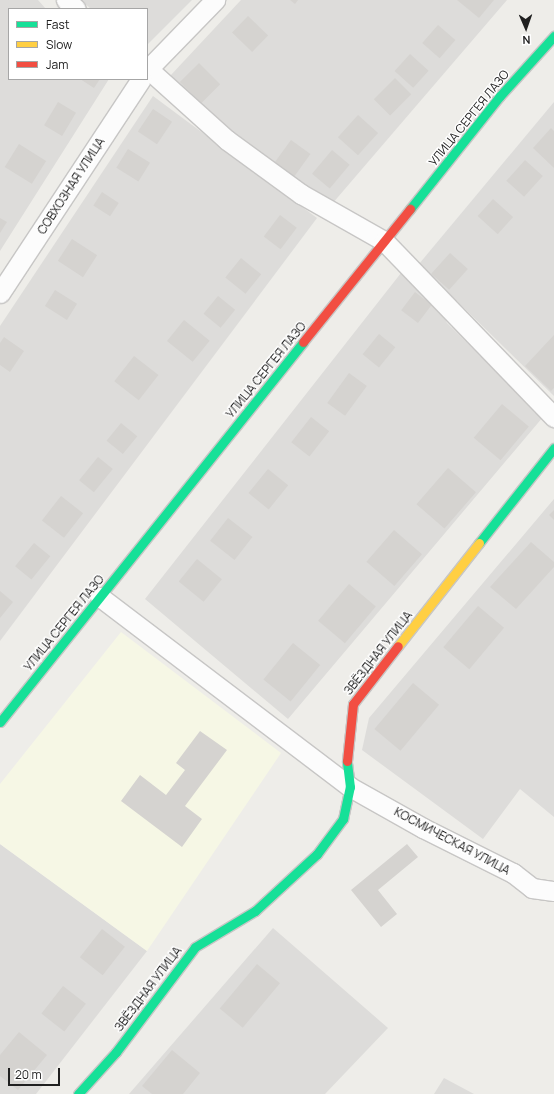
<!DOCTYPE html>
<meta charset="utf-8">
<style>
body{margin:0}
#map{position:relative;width:554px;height:1094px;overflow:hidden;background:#eeede9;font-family:Manrope,sans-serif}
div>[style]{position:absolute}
.residential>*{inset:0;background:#dddcda}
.education>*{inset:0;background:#f6f7e5}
.building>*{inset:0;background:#d5d3d0;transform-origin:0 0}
.roads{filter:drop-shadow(1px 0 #c7c6c5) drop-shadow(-1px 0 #c7c6c5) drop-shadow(0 1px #c7c6c5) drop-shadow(0 -1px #c7c6c5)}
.street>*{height:19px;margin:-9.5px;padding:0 9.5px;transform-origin:9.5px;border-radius:9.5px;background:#fcfcfc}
.fast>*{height:9px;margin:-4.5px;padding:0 4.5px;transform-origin:4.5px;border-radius:4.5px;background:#16e098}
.slow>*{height:9px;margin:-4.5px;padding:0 4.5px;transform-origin:4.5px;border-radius:4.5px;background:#ffcf43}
.jam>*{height:9px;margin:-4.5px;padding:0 4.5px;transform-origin:4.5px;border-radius:4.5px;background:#f24e42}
span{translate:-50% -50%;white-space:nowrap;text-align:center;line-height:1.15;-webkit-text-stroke:3px #fff;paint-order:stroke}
.street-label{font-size:12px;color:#202020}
.legend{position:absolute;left:8px;top:8px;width:140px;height:72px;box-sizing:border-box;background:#fff;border:1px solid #a6a6a6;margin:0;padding:5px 7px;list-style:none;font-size:12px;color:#202020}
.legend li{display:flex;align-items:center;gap:8px;height:20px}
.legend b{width:20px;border:1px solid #a6a6a6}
.north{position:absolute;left:506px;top:8px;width:40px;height:40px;-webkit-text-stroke:3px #fff;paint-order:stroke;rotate:178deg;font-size:11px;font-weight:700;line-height:16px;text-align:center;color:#202020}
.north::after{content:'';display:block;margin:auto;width:14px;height:18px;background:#202020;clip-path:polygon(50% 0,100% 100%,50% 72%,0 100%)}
.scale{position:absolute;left:8px;top:1068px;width:52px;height:18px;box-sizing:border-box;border:2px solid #202020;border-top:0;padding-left:5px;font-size:12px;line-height:14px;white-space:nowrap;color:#202020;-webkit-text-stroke:3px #fff;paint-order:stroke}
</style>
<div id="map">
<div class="residential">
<div style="clip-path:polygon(0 0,38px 0,46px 9px,9px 9px,9px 79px,109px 79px,0 251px)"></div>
<div style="clip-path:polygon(81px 0,192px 0,147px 45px,147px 9px,91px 9px)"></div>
<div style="clip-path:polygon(241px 0,507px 0,332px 204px,231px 131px,170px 76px)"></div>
<div style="clip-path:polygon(153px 96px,317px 218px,0 641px,0 326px)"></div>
<div style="clip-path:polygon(554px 102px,554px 396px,419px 264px)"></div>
<div style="clip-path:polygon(401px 273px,438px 304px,447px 323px,543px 417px,288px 719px,145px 599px)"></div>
<div style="clip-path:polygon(554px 499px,554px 817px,520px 789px,483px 839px,362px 750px,369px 718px)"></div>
<div style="clip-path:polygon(0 844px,147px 951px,36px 1094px,0 1094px)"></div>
<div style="clip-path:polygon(273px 928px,388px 1028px,325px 1094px,129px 1094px)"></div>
<div style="clip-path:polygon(444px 1078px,474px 1094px,434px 1094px)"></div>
</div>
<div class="education">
<div style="clip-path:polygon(121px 632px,281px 753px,147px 951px,0 844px,0 784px)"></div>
</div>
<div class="building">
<div style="clip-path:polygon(290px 0,298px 0,295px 4px)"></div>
<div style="clip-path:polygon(457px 0,494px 0,479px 18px)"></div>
<div style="left:248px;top:16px;width:28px;height:23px;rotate:44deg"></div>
<div style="left:438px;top:25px;width:23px;height:24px;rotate:41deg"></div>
<div style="left:410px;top:54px;width:25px;height:23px;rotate:42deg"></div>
<div style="left:199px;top:63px;width:30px;height:27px;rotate:45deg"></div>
<div style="left:395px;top:78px;width:23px;height:30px;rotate:45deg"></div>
<div style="clip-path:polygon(80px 79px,100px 79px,94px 88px)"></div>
<div style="left:58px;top:102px;width:21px;height:27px;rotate:31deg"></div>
<div style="left:153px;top:109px;width:23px;height:27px;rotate:34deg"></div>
<div style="left:358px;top:115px;width:27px;height:30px;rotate:42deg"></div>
<div style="clip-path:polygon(551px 128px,554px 131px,554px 168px,533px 148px)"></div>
<div style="left:291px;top:140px;width:24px;height:30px;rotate:36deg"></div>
<div style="left:19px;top:144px;width:32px;height:27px;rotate:32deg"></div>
<div style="left:128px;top:149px;width:26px;height:22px;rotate:32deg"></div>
<div style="left:332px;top:150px;width:23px;height:31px;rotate:40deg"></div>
<div style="left:525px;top:160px;width:24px;height:28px;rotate:42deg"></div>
<div style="left:102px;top:192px;width:20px;height:16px;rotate:33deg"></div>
<div style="left:493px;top:199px;width:27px;height:23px;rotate:42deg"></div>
<div style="left:280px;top:215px;width:21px;height:27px;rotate:37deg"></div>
<div style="clip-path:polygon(0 218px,7px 222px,0 233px)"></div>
<div style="left:72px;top:239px;width:30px;height:26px;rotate:33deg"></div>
<div style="left:450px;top:253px;width:24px;height:28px;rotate:42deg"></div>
<div style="left:241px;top:258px;width:26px;height:25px;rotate:39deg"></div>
<div style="left:55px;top:290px;width:26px;height:19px;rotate:32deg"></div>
<div style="left:415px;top:292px;width:21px;height:23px;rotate:37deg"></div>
<div style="left:218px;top:296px;width:22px;height:23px;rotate:39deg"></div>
<div style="left:184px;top:320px;width:33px;height:27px;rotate:39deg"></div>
<div style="left:379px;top:334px;width:21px;height:26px;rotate:39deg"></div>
<div style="clip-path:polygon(554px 335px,554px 388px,551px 391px,525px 366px)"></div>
<div style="clip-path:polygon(4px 337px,24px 351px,10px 372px,0 365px,0 343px)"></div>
<div style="left:134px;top:356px;width:31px;height:32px;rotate:38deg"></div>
<div style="left:349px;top:373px;width:22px;height:37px;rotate:36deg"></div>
<div style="left:502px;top:404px;width:35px;height:44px;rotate:40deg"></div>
<div style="left:311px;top:417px;width:23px;height:32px;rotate:38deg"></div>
<div style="left:121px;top:423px;width:21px;height:23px;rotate:39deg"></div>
<div style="left:98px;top:457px;width:19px;height:30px;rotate:39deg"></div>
<div style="left:448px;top:468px;width:37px;height:48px;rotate:41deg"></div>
<div style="left:268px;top:469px;width:26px;height:31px;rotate:39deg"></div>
<div style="left:61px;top:496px;width:28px;height:31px;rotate:38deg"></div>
<div style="clip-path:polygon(554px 510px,554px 520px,549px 515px)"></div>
<div style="left:228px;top:518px;width:31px;height:29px;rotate:38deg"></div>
<div style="left:394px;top:530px;width:37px;height:42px;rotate:41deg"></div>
<div style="clip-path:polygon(531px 542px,554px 562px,554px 567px,516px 609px,490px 587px)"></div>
<div style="left:34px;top:543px;width:21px;height:30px;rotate:39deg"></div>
<div style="left:197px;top:559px;width:32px;height:29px;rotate:39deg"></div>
<div style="left:349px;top:584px;width:35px;height:48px;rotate:40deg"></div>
<div style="clip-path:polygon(0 591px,13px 602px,0 618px)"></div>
<div style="left:478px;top:606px;width:34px;height:54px;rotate:40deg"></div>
<div style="left:293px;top:643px;width:35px;height:47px;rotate:39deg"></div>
<div style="left:413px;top:683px;width:34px;height:60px;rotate:40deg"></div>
<div style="clip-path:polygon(200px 731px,227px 750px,185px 806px,202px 819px,182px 847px,121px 801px,140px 775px,166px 795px,185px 770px,176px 763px)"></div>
<div style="clip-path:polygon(407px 844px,418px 857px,378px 890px,397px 914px,381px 927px,351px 890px)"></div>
<div style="left:102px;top:929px;width:29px;height:36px;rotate:38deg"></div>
<div style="left:257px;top:964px;width:30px;height:58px;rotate:40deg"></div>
<div style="left:63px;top:986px;width:29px;height:35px;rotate:38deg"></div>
<div style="clip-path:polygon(19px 1032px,47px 1055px,18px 1090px,0 1076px,0 1055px)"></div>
<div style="clip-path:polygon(172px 1050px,200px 1073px,183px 1094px,152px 1094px,142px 1086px)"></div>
</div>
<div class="roads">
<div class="street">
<div style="left:66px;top:0;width:13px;rotate:42deg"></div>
<div style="left:147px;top:68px;width:108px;rotate:42deg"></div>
<div style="left:227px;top:140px;width:92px;rotate:36.1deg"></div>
<div style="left:301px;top:194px;width:95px;rotate:29.5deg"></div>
<div style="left:384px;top:241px;width:245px;rotate:46deg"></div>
<div style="left:147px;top:70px;width:98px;rotate:-45.8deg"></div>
<div style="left:0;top:293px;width:256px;rotate:-56.6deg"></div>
<div style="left:100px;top:597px;width:314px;rotate:37.2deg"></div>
<div style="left:350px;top:787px;width:84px;rotate:29.3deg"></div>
<div style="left:423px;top:828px;width:101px;rotate:26.6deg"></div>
<div style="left:513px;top:873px;width:24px;rotate:38deg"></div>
<div style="left:532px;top:888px;width:22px;rotate:8deg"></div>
</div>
<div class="fast">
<div style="left:410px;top:209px;width:144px;rotate:-51.5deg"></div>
<div style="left:500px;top:96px;width:81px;rotate:-48deg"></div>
<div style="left:479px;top:543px;width:121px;rotate:-51.7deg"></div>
<div style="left:0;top:722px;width:486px;rotate:-51.4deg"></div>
<div style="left:78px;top:1094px;width:57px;rotate:-47.9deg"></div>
<div style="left:116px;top:1052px;width:131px;rotate:-53deg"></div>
<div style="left:195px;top:947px;width:70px;rotate:-31deg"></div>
<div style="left:255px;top:911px;width:84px;rotate:-42.6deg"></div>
<div style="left:317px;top:854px;width:44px;rotate:-53.4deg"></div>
<div style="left:343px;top:819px;width:33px;rotate:-78deg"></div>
<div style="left:350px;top:787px;width:26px;rotate:-97deg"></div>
</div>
<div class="slow">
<div style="left:398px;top:646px;width:131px;rotate:-51.8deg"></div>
</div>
<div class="jam">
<div style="left:303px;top:342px;width:171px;rotate:-51.2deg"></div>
<div style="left:347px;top:761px;width:57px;rotate:-84deg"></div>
<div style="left:353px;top:704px;width:73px;rotate:-52.2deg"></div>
</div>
</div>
<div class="street-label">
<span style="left:469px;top:118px;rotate:-51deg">УЛИЦА СЕРГЕЯ ЛАЗО</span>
<span style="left:71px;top:186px;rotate:-57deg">СОВХОЗНАЯ УЛИЦА</span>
<span style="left:266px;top:370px;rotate:-51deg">УЛИЦА СЕРГЕЯ ЛАЗО</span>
<span style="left:64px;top:623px;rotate:-51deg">УЛИЦА СЕРГЕЯ ЛАЗО</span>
<span style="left:378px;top:653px;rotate:-52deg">ЗВЁЗДНАЯ УЛИЦА</span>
<span style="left:452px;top:841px;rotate:28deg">КОСМИЧЕСКАЯ УЛИЦА</span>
<span style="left:148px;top:989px;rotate:-53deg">ЗВЁЗДНАЯ УЛИЦА</span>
</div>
<ul class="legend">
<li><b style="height:5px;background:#16e098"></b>Fast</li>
<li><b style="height:5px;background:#ffcf43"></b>Slow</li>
<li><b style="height:5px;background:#f24e42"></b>Jam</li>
</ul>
<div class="north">N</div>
<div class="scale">20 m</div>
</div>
